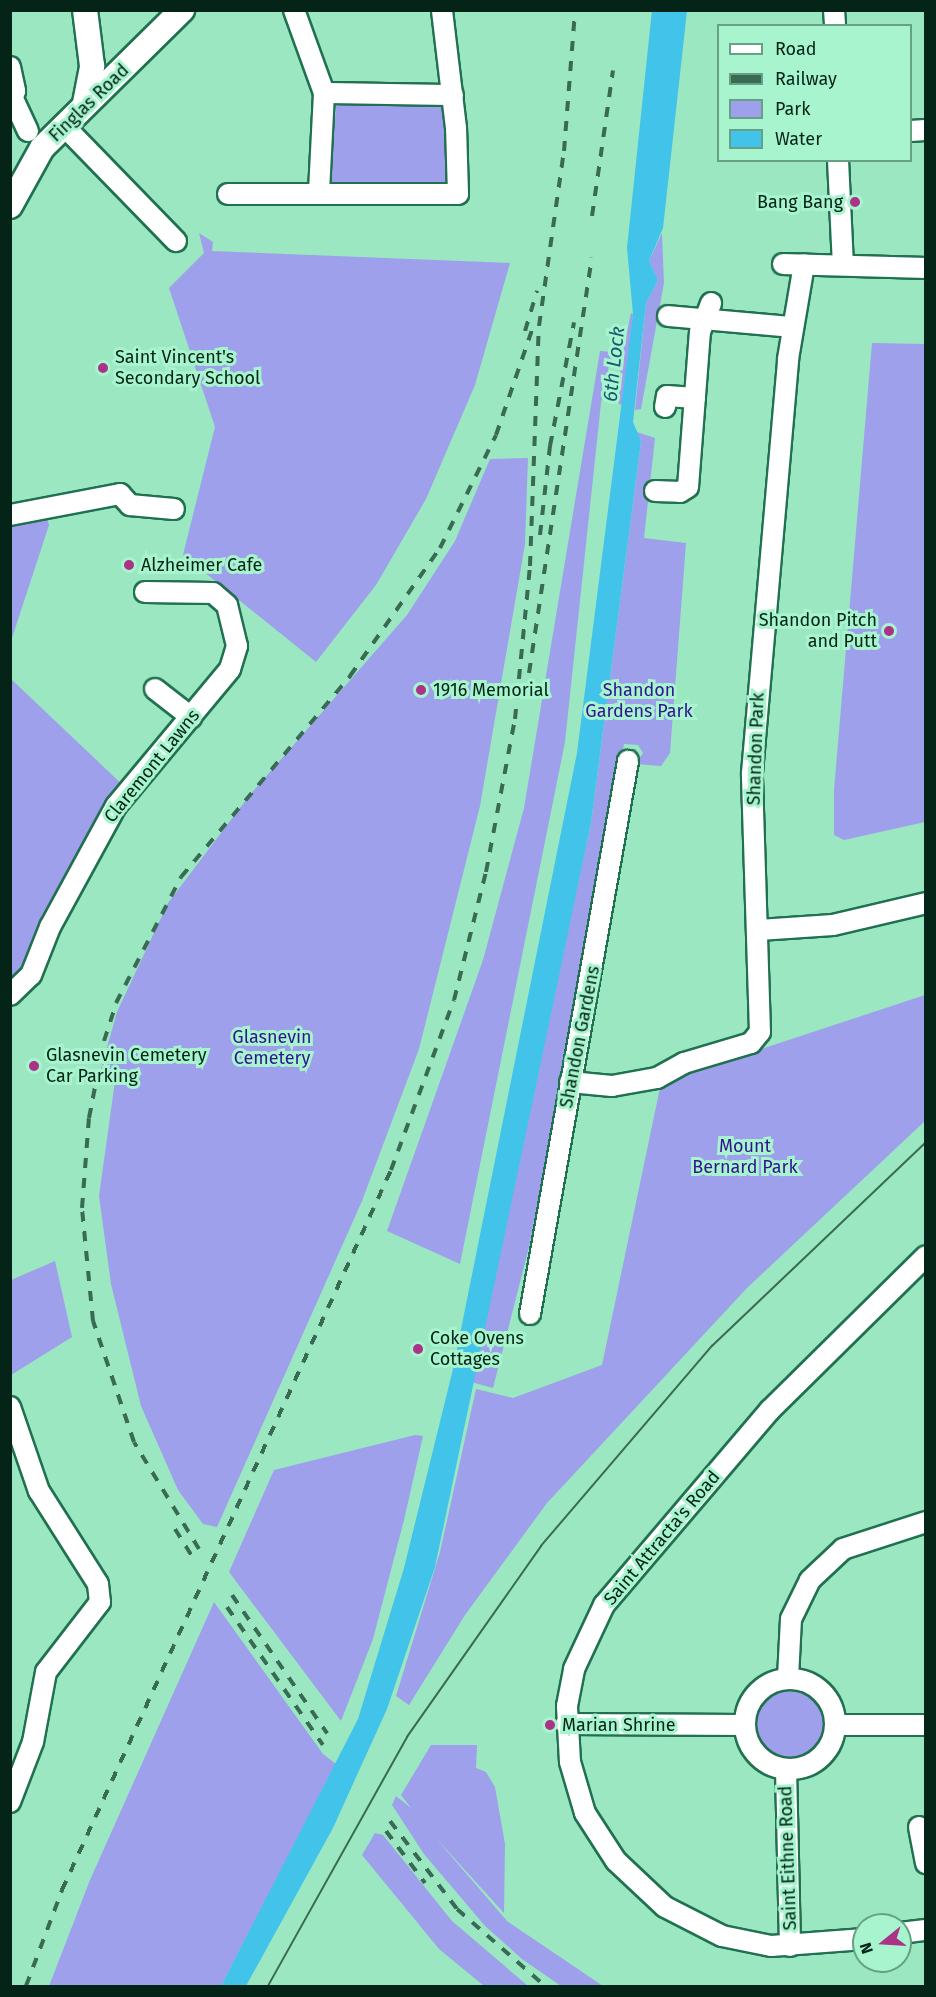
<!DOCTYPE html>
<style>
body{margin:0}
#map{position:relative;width:936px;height:1997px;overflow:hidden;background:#9ae7c1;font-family:"Fira Sans",sans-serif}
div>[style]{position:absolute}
.green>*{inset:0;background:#9ea0ec}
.round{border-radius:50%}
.water>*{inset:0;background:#42c3ea}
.roads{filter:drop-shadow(2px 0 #207150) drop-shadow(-2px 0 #207150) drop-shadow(0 2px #207150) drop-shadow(0 -2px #207150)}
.minor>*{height:20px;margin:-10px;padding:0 10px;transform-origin:10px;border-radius:10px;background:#fff}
.minor>.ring{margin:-10px;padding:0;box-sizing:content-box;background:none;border:20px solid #fff;border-radius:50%}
.major>*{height:24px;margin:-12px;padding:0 12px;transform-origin:12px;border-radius:12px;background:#fff}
.tram>*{height:1.5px;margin:-0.75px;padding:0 0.75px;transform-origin:0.75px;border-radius:0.75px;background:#396a53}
.rail>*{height:4px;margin-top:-2px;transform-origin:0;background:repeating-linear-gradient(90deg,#396a53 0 10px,transparent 0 20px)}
.dots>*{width:16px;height:16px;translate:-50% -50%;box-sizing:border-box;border:3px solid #a7f4ce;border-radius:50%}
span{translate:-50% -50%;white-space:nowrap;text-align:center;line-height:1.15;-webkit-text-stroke:6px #a7f4ce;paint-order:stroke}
.street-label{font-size:18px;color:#032416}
.poi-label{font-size:18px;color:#032416}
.right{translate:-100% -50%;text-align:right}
.left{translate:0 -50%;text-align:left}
.park-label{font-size:18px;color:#321390}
.water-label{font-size:20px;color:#165b6f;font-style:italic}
.frame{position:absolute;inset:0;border:12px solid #032416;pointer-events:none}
.legend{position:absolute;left:717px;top:24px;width:195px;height:138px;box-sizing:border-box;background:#a7f4ce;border:2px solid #65a184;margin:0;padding:8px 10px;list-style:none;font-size:18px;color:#032416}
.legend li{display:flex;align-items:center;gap:12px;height:30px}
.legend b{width:30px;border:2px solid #65a184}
.north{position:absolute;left:852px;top:1913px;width:60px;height:60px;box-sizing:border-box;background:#a7f4ce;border:2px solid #65a184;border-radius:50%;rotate:252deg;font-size:16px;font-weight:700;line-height:24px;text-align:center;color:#032416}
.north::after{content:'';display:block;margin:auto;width:21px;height:27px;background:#ab3287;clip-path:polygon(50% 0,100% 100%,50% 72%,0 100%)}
</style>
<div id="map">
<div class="green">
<div style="clip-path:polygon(337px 99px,447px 102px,452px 190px,327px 189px)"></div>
<div style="clip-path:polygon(199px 233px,213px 242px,212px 251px,510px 263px,475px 385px,426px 499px,376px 585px,316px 662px,183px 555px,215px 427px,169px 288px,204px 253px)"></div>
<div style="clip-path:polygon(662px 233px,664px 283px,641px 409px,635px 410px,646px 303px,658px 280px,649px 261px)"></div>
<div style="clip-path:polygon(631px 313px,633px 314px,623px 405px,618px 404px,622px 356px)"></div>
<div style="clip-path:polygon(872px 343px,925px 344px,925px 822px,844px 840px,834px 835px,834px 790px)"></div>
<div style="clip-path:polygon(600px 351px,612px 352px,601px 403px,565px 742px,460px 1264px,387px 1231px,483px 960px,524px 808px)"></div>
<div style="clip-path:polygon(637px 432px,655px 438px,644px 538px,686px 543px,670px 753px,661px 766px,636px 764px,643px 753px,638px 745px,624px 744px,529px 1247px,493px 1388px,471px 1382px,591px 823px,641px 441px)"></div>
<div style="clip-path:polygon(528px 458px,525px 544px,480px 806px,419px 1049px,362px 1201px,217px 1527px,203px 1524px,178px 1490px,141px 1406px,111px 1284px,99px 1196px,115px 1081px,99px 1076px,117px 1012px,168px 903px,249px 796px,407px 615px,455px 541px,490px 459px)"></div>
<div style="clip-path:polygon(46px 514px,49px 525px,11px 641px,11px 521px)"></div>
<div style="clip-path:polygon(10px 678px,128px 790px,10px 995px)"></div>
<div style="clip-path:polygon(925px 995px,925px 1121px,747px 1288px,547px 1503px,465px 1615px,409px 1705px,396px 1696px,440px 1552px,476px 1389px,513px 1398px,602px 1365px,661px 1083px,700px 1064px,713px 1065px)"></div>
<div style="clip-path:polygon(55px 1261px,72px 1337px,11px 1375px,11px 1280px)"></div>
<div style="clip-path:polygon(415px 1435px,423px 1436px,404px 1520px,373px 1639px,341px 1721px,229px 1572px,274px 1470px)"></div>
<div style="clip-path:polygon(214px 1602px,323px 1754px,336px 1764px,221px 1986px,49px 1986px,90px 1880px)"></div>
<div class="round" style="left:754px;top:1688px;width:74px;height:74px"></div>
<div style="clip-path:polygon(431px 1745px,477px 1745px,476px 1768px,486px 1772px,495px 1787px,505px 1844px,504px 1913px,434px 1836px,507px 1921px,603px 1986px,561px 1986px,522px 1959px,485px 1926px,424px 1854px,392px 1805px,396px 1796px,411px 1808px,401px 1795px)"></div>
<div style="clip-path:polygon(375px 1833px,383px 1835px,452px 1921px,528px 1986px,484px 1986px,439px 1949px,362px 1855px)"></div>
</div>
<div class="water">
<div style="clip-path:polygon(652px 10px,687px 11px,663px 228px,649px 261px,658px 280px,646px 303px,633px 422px,641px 441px,591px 823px,435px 1567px,387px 1709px,333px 1828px,246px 1986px,221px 1986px,358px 1719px,404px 1568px,453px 1369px,577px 753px,633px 314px,627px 248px)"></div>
</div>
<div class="roads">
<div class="minor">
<div style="left:294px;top:10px;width:88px;rotate:70.1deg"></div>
<div style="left:324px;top:93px;width:99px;rotate:92.9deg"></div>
<div style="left:834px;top:10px;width:16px;rotate:86deg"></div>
<div style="left:10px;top:67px;width:25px;rotate:78deg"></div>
<div style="left:15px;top:91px;width:11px;rotate:117deg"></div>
<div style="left:324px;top:93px;width:129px;rotate:0.9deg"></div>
<div style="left:14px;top:101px;width:33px;rotate:65deg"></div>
<div style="left:63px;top:125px;width:162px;rotate:45.8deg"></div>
<div style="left:910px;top:131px;width:16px;rotate:-4deg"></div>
<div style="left:838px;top:160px;width:105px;rotate:87.3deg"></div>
<div style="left:228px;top:194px;width:230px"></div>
<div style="left:458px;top:194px;width:66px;rotate:-91.7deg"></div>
<div style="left:456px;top:128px;width:119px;rotate:-96.8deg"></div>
<div style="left:783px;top:264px;width:143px;rotate:1.6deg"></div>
<div style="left:668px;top:316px;width:124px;rotate:5.1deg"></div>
<div style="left:665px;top:407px;width:11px;rotate:-80deg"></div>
<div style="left:667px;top:396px;width:28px;rotate:4deg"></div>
<div style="left:655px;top:491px;width:25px;rotate:2deg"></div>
<div style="left:680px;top:492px;width:9px;rotate:-32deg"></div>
<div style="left:688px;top:487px;width:155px;rotate:-85.6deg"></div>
<div style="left:700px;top:332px;width:31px;rotate:-69deg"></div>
<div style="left:10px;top:515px;width:112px;rotate:-10.8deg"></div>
<div style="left:120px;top:494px;width:15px;rotate:48deg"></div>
<div style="left:130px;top:505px;width:44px;rotate:5.2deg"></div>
<div style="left:155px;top:689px;width:46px;rotate:37.9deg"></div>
<div style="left:759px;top:930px;width:74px;rotate:-3.9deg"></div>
<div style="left:833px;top:925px;width:96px;rotate:-13.3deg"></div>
<div style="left:10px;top:995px;width:29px;rotate:-44deg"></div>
<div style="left:31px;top:975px;width:52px;rotate:-68.4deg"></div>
<div style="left:50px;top:927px;width:138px;rotate:-61.4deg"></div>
<div style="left:116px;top:806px;width:178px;rotate:-50.2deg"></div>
<div style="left:230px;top:669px;width:24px;rotate:-73deg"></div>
<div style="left:237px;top:646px;width:42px;rotate:-103.7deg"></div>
<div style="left:227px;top:605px;width:18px;rotate:-139deg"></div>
<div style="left:213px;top:593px;width:68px;rotate:-179.2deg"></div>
<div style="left:570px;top:1082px;width:42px;rotate:5.4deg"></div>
<div style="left:612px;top:1086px;width:46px;rotate:-10.1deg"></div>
<div style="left:657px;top:1078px;width:31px;rotate:-29deg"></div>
<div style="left:684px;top:1063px;width:70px;rotate:-16.6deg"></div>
<div style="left:751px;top:1043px;width:14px;rotate:-51deg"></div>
<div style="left:760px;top:1032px;width:259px;rotate:-91.8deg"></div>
<div style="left:752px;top:773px;width:416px;rotate:-85deg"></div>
<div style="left:788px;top:359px;width:96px;rotate:-80.4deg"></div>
<div style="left:530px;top:1314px;width:562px;rotate:-79.95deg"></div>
<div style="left:10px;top:1407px;width:89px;rotate:71deg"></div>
<div style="left:39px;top:1491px;width:110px;rotate:57.6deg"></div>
<div style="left:98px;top:1584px;width:18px;rotate:84deg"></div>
<div style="left:100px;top:1602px;width:88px;rotate:127.6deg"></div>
<div style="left:46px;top:1672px;width:71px;rotate:100.5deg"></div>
<div style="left:33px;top:1742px;width:64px;rotate:111deg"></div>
<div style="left:788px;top:1678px;width:59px;rotate:-87.1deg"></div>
<div style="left:791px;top:1619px;width:43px;rotate:-64deg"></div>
<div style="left:810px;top:1580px;width:45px;rotate:-43.2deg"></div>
<div style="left:843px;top:1549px;width:87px;rotate:-18deg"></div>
<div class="ring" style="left:745px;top:1679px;width:70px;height:70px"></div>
<div style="left:566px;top:1724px;width:177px;rotate:0.3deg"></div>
<div style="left:836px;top:1725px;width:90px"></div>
<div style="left:786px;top:1769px;width:177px;rotate:88.7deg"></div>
<div style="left:919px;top:1827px;width:37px;rotate:79deg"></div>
<div style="left:900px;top:1933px;width:26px;rotate:-7deg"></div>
<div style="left:864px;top:1939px;width:93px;rotate:175.7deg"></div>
<div style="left:771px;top:1946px;width:50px;rotate:-168.5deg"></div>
<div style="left:722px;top:1936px;width:64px;rotate:-153deg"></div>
<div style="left:665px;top:1907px;width:67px;rotate:-136.8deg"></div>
<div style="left:616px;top:1861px;width:57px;rotate:-122.9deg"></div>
<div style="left:585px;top:1813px;width:53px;rotate:-106.4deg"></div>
<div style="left:570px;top:1762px;width:56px;rotate:-93.1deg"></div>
<div style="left:567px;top:1706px;width:38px;rotate:-79deg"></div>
<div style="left:574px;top:1669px;width:71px;rotate:-64.9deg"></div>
<div style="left:604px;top:1605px;width:256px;rotate:-49.6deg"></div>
<div style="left:770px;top:1410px;width:219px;rotate:-44.6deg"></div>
</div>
<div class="major">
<div style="left:85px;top:103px;width:38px;rotate:-79deg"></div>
<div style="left:92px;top:66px;width:56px;rotate:-97.1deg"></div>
<div style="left:10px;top:206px;width:66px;rotate:-61.1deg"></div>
<div style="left:42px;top:148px;width:197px;rotate:-44.6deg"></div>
</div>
</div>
<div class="tram">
<div style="left:268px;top:1986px;width:285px;rotate:-60.8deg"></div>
<div style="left:407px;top:1737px;width:233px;rotate:-54.9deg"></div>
<div style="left:541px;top:1546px;width:263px;rotate:-49.5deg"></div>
<div style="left:712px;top:1346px;width:296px;rotate:-43.6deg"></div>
</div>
<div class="rail">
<div style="left:592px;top:216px;width:147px;rotate:-81.8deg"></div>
<div style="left:525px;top:331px;width:42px;rotate:-73.3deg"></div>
<div style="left:540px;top:535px;width:90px;rotate:-83.6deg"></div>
<div style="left:550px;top:446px;width:126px;rotate:-79deg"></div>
<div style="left:529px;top:673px;width:420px;rotate:-81.4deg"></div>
<div style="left:175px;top:1529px;width:36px;rotate:58deg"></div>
<div style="left:199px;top:1549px;width:125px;rotate:-121.3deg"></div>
<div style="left:134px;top:1442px;width:128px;rotate:-108.7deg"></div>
<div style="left:93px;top:1321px;width:114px;rotate:-95.6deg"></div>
<div style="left:82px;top:1208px;width:90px;rotate:-85.6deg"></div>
<div style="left:89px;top:1118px;width:78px;rotate:-79deg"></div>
<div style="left:104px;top:1041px;width:40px;rotate:-72deg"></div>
<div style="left:116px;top:1003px;width:142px;rotate:-62.7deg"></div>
<div style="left:181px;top:877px;width:263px;rotate:-49.9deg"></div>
<div style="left:350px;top:676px;width:156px;rotate:-54.9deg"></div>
<div style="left:440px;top:548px;width:126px;rotate:-63.6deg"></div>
<div style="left:496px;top:435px;width:117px;rotate:-71.1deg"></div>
<div style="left:232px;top:1595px;width:168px;rotate:55.5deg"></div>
<div style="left:227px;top:1607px;width:168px;rotate:55.2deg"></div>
<div style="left:390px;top:1821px;width:111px;rotate:52.7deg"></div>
<div style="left:457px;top:1909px;width:117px;rotate:41.2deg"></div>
<div style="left:386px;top:1831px;width:65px;rotate:53.1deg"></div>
<div style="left:26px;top:1986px;width:103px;rotate:-69.4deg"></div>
<div style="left:62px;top:1890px;width:792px;rotate:-65.44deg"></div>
<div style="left:391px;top:1170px;width:181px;rotate:-69.7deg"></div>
<div style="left:454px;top:1000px;width:132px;rotate:-76deg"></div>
<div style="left:486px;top:872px;width:156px;rotate:-79.3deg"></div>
<div style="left:515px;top:719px;width:154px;rotate:-84.4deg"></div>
<div style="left:530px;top:566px;width:240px;rotate:-87.9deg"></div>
<div style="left:539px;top:326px;width:177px;rotate:-81.9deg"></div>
<div style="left:564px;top:151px;width:141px;rotate:-85.5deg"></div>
</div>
<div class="dots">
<div style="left:855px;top:202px;background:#ab3287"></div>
<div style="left:103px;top:368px;background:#ab3287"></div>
<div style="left:129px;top:565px;background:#ab3287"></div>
<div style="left:889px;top:631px;background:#ab3287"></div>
<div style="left:421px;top:690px;background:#ab3287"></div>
<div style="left:34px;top:1066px;background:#ab3287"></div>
<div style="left:418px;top:1349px;background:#ab3287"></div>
<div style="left:550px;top:1725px;background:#ab3287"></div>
</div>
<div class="street-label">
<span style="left:89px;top:103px;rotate:-44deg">Finglas Road</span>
<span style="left:756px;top:749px;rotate:-88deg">Shandon Park</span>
<span style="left:152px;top:766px;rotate:-51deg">Claremont Lawns</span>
<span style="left:580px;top:1037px;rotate:-79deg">Shandon Gardens</span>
<span style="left:662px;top:1538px;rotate:-50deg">Saint Attracta's Road</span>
<span style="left:788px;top:1858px;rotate:-92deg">Saint Eithne Road</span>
</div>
<div class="poi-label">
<span class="right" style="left:843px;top:202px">Bang Bang</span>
<span class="left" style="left:115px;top:368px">Saint Vincent's<br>Secondary School</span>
<span class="left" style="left:141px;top:565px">Alzheimer Cafe</span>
<span class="right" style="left:877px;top:631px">Shandon Pitch<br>and Putt</span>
<span class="left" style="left:433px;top:690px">1916 Memorial</span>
<span class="left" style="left:46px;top:1066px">Glasnevin Cemetery<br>Car Parking</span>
<span class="left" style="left:430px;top:1349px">Coke Ovens<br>Cottages</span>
<span class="left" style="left:562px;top:1725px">Marian Shrine</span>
</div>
<div class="park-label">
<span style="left:639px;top:701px">Shandon<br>Gardens Park</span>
<span style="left:272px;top:1048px">Glasnevin<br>Cemetery</span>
<span style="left:745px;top:1157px">Mount<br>Bernard Park</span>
</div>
<div class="water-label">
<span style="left:614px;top:364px;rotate:-84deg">6th Lock</span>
</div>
<div class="frame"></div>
<ul class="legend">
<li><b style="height:8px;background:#fff"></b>Road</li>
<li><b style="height:8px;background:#396a53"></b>Railway</li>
<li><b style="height:16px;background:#9ea0ec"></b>Park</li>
<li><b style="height:16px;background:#42c3ea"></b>Water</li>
</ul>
<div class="north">N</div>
</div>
